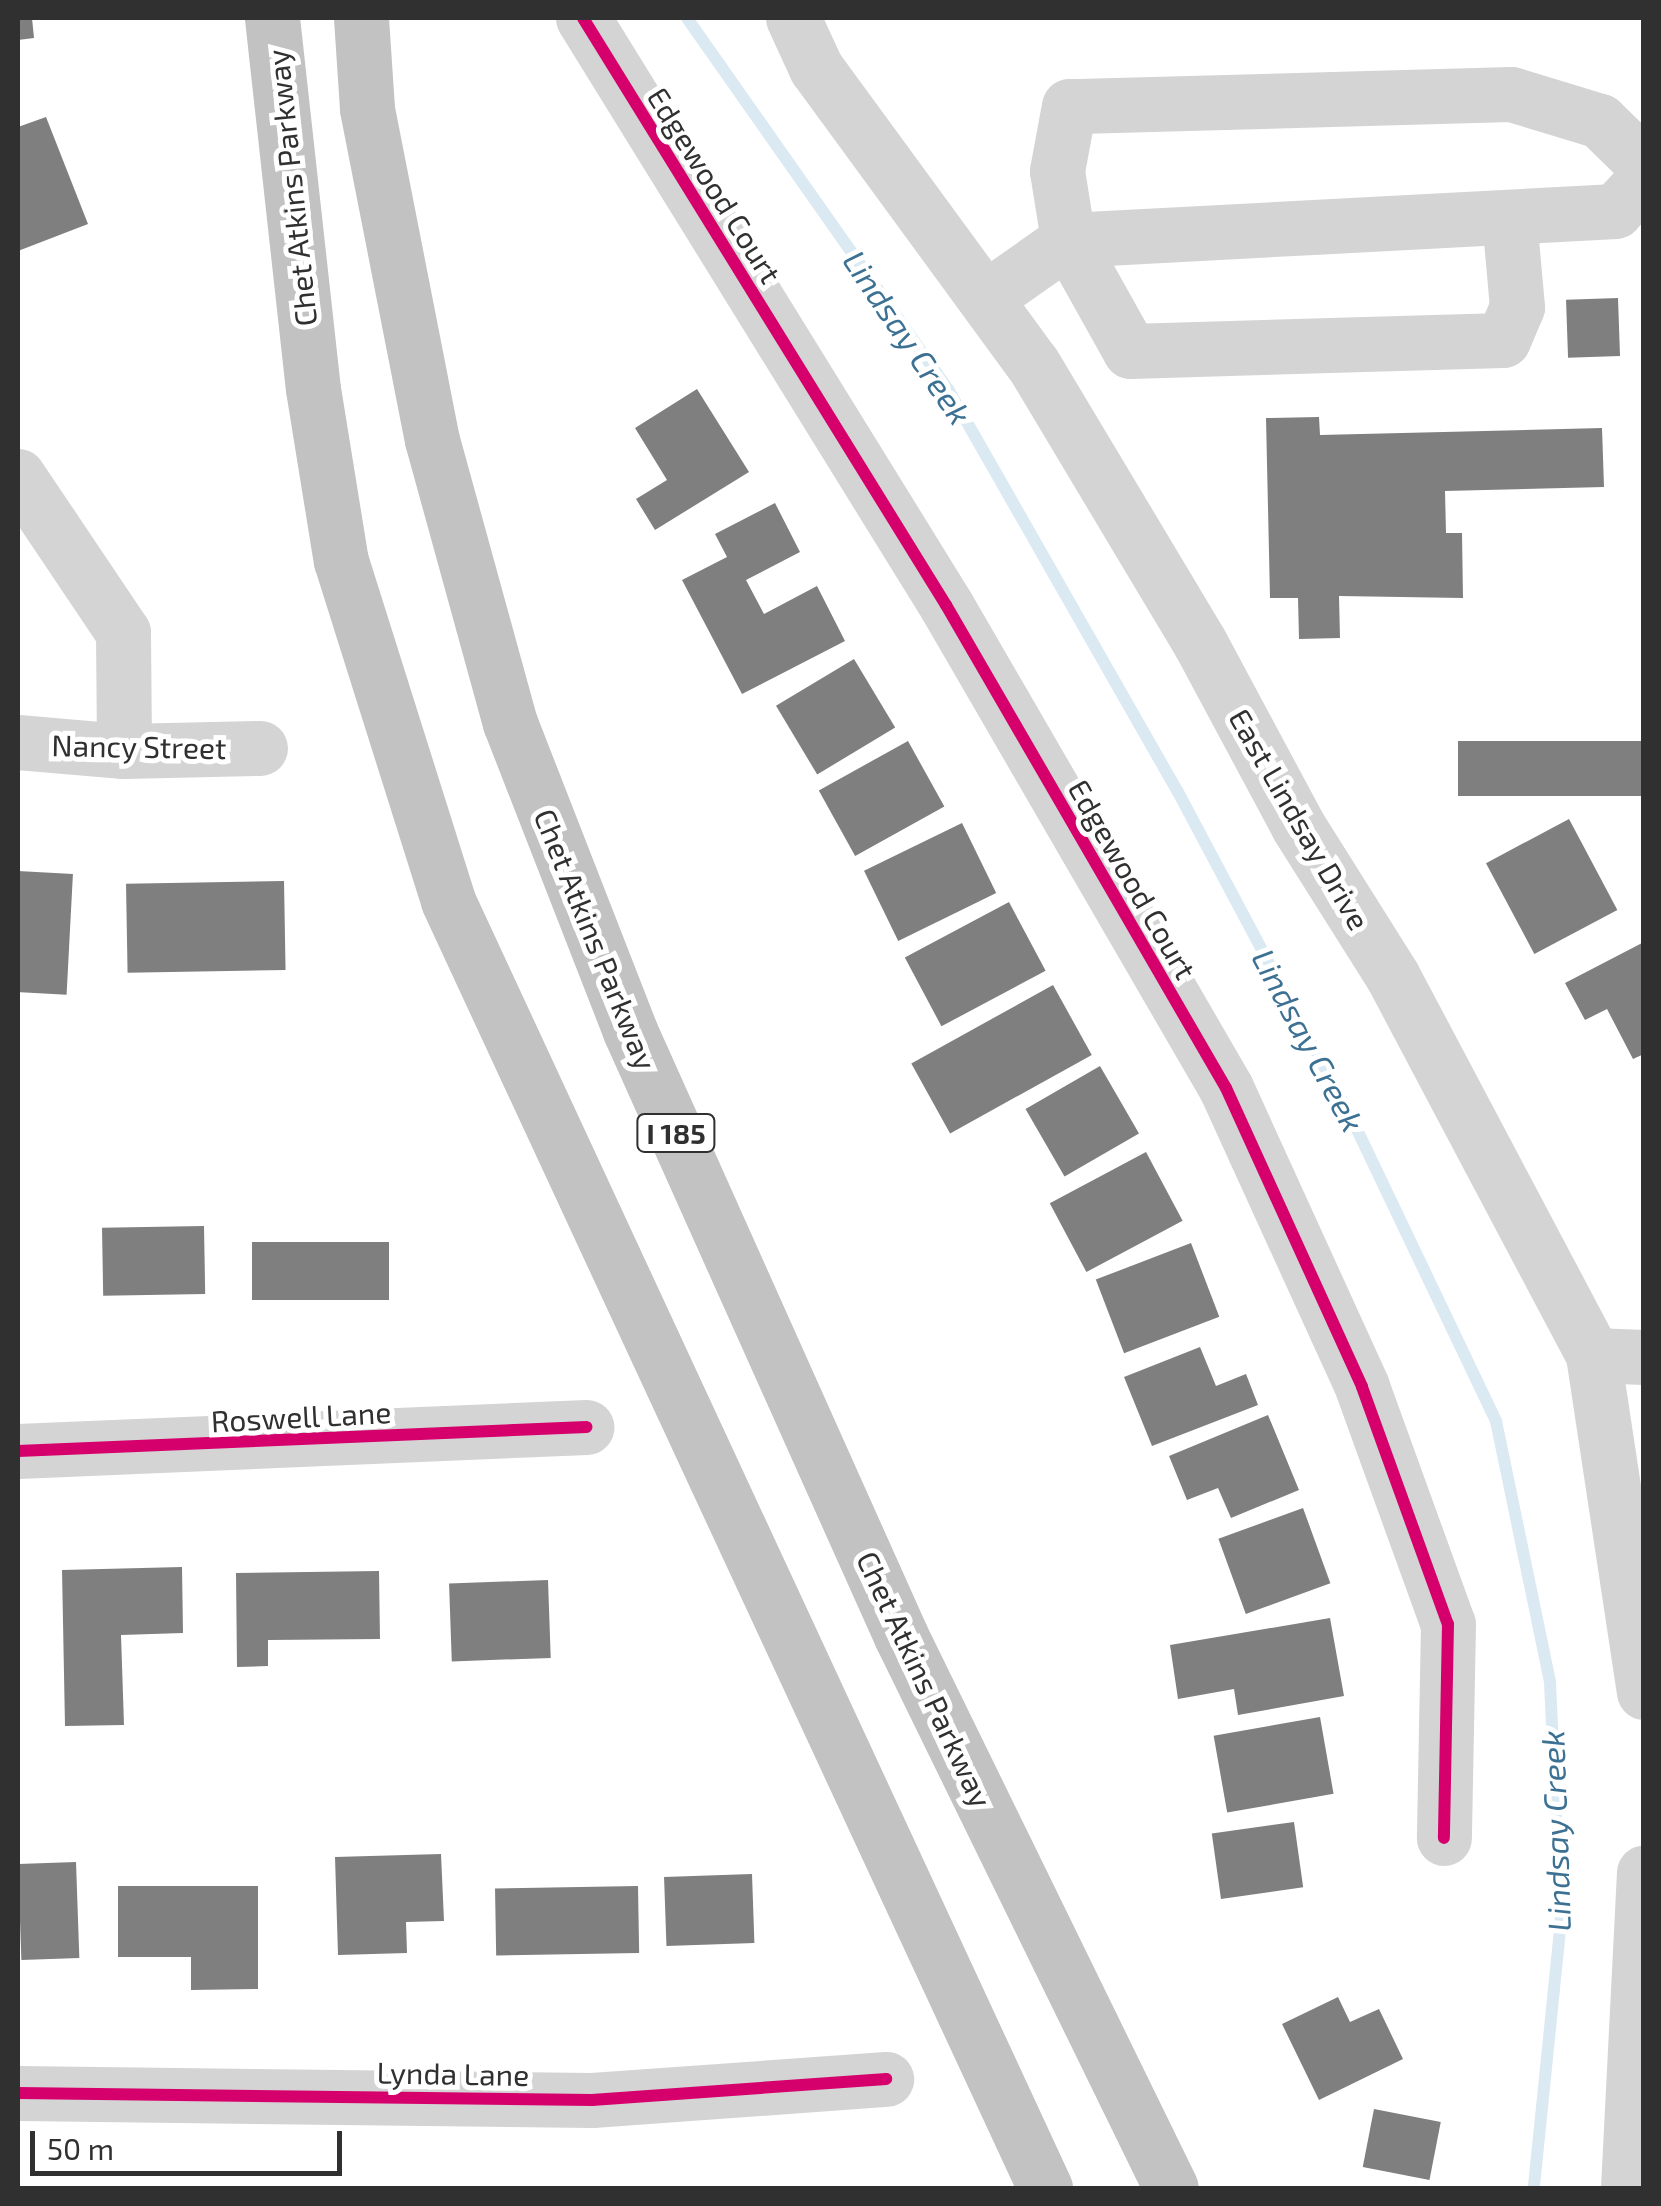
<!DOCTYPE html>
<style>
body{margin:0}
#map{position:relative;width:1661px;height:2206px;overflow:hidden;background:#fff;font-family:"Exo 2",sans-serif}
div>[style]{position:absolute}
.stream>*{height:12px;margin:-6px;padding:0 6px;transform-origin:6px;border-radius:6px;background:#dae9f2}
.building>*{inset:0;background:#7f7f7f;transform-origin:0 0}
.minor>*{height:55px;margin:-27.5px;padding:0 27.5px;transform-origin:27.5px;border-radius:27.5px;background:#d4d4d4}
.highway>*{height:55px;margin:-27.5px;padding:0 27.5px;transform-origin:27.5px;border-radius:27.5px;background:#c2c2c2}
.cycleway>*{height:12px;margin:-6px;padding:0 6px;transform-origin:6px;border-radius:6px;background:#d6006c}
span{translate:-50% -50%;white-space:nowrap;text-align:center;line-height:1.15;-webkit-text-stroke:10px #fff;paint-order:stroke}
.shield-label span{padding:2px 8px;background:#fff;border:2px solid;border-radius:8px;-webkit-text-stroke-width:0}
.shield-label{font-size:28px;color:#303030;font-weight:700}
.street-label{font-size:30px;color:#303030}
.water-label{font-size:32px;color:#3d7193;font-style:italic}
.frame{position:absolute;inset:0;border:20px solid #303030;pointer-events:none}
.scale{position:absolute;left:30px;top:2131px;width:312px;height:45px;box-sizing:border-box;border:5px solid #303030;border-top:0;padding-left:12px;font-size:30px;line-height:35px;white-space:nowrap;color:#303030;-webkit-text-stroke:8px #fff;paint-order:stroke}
</style>
<div id="map">
<div class="stream">
<div style="left:687px;top:18px;width:454px;rotate:54.9deg"></div>
<div style="left:948px;top:389px;width:464px;rotate:60.3deg"></div>
<div style="left:1178px;top:792px;width:370px;rotate:62deg"></div>
<div style="left:1352px;top:1119px;width:335px;rotate:64.5deg"></div>
<div style="left:1496px;top:1421px;width:267px;rotate:78.3deg"></div>
<div style="left:1550px;top:1682px;width:238px;rotate:87.4deg"></div>
<div style="left:1561px;top:1920px;width:269px;rotate:95.8deg"></div>
</div>
<div class="building">
<div style="clip-path:polygon(18px 18px,32px 18px,34px 38px,18px 40px)"></div>
<div style="clip-path:polygon(46px 117px,88px 224px,18px 251px,18px 127px)"></div>
<div style="left:1618px;top:298px;width:58px;height:52px;rotate:88deg"></div>
<div style="clip-path:polygon(697px 389px,749px 472px,655px 530px,636px 499px,667px 480px,635px 428px)"></div>
<div style="clip-path:polygon(1319px 417px,1320px 435px,1602px 428px,1604px 487px,1445px 491px,1446px 533px,1462px 533px,1463px 598px,1339px 596px,1340px 638px,1299px 639px,1298px 598px,1270px 598px,1266px 418px)"></div>
<div style="clip-path:polygon(775px 503px,800px 552px,746px 580px,764px 614px,817px 586px,845px 641px,742px 694px,682px 580px,727px 557px,715px 534px)"></div>
<div style="left:854px;top:659px;width:80px;height:91px;rotate:59deg"></div>
<div style="left:908px;top:741px;width:75px;height:102px;rotate:61deg"></div>
<div style="left:1644px;top:741px;width:55px;height:186px;rotate:90deg"></div>
<div style="left:1569px;top:819px;width:103px;height:94px;rotate:62deg"></div>
<div style="left:962px;top:823px;width:78px;height:109px;rotate:64deg"></div>
<div style="left:18px;top:871px;width:55px;height:121px;rotate:3deg"></div>
<div style="left:284px;top:881px;width:89px;height:158px;rotate:89deg"></div>
<div style="left:1009px;top:902px;width:78px;height:118px;rotate:62deg"></div>
<div style="clip-path:polygon(1644px 942px,1644px 1054px,1633px 1059px,1607px 1009px,1585px 1020px,1565px 983px)"></div>
<div style="left:1053px;top:985px;width:80px;height:162px;rotate:61deg"></div>
<div style="left:1100px;top:1066px;width:78px;height:86px;rotate:60deg"></div>
<div style="left:1146px;top:1152px;width:78px;height:109px;rotate:62deg"></div>
<div style="left:204px;top:1226px;width:68px;height:102px;rotate:89deg"></div>
<div style="left:252px;top:1242px;width:137px;height:58px"></div>
<div style="left:1191px;top:1243px;width:79px;height:102px;rotate:69deg"></div>
<div style="clip-path:polygon(1200px 1347px,1216px 1386px,1246px 1374px,1258px 1405px,1152px 1446px,1124px 1377px)"></div>
<div style="clip-path:polygon(1268px 1415px,1299px 1490px,1231px 1518px,1218px 1488px,1187px 1500px,1169px 1456px)"></div>
<div style="left:1303px;top:1508px;width:80px;height:90px;rotate:70deg"></div>
<div style="clip-path:polygon(182px 1567px,183px 1633px,121px 1635px,124px 1725px,65px 1726px,62px 1570px)"></div>
<div style="clip-path:polygon(379px 1571px,380px 1639px,268px 1640px,268px 1666px,237px 1667px,236px 1573px)"></div>
<div style="left:548px;top:1580px;width:78px;height:99px;rotate:88deg"></div>
<div style="clip-path:polygon(1330px 1618px,1344px 1696px,1238px 1715px,1234px 1689px,1178px 1699px,1170px 1645px)"></div>
<div style="left:1320px;top:1717px;width:78px;height:108px;rotate:80deg"></div>
<div style="left:1294px;top:1822px;width:66px;height:83px;rotate:82deg"></div>
<div style="clip-path:polygon(441px 1854px,444px 1921px,406px 1922px,407px 1953px,338px 1955px,335px 1857px)"></div>
<div style="left:76px;top:1862px;width:96px;height:58px;rotate:88deg"></div>
<div style="left:752px;top:1874px;width:69px;height:88px;rotate:88deg"></div>
<div style="clip-path:polygon(118px 1886px,258px 1886px,258px 1989px,191px 1990px,191px 1957px,118px 1957px)"></div>
<div style="left:638px;top:1886px;width:67px;height:143px;rotate:89deg"></div>
<div style="clip-path:polygon(1338px 1997px,1350px 2022px,1379px 2009px,1403px 2059px,1319px 2100px,1282px 2024px)"></div>
<div style="left:1374px;top:2109px;width:68px;height:59px;rotate:11deg"></div>
</div>
<div class="minor">
<div style="left:583px;top:18px;width:690px;rotate:58.27deg"></div>
<div style="left:946px;top:605px;width:558px;rotate:59.9deg"></div>
<div style="left:1226px;top:1088px;width:328px;rotate:65.5deg"></div>
<div style="left:1362px;top:1387px;width:252px;rotate:70.1deg"></div>
<div style="left:1448px;top:1624px;width:214px;rotate:91.1deg"></div>
<div style="left:793px;top:18px;width:55px;rotate:65.3deg"></div>
<div style="left:816px;top:68px;width:367px;rotate:53.8deg"></div>
<div style="left:1033px;top:364px;width:325px;rotate:59.1deg"></div>
<div style="left:1200px;top:643px;width:208px;rotate:61.8deg"></div>
<div style="left:1298px;top:826px;width:178px;rotate:57.8deg"></div>
<div style="left:1393px;top:977px;width:428px;rotate:62.1deg"></div>
<div style="left:1593px;top:1355px;width:341px;rotate:81.4deg"></div>
<div style="left:1644px;top:164px;width:62px;rotate:-135.7deg"></div>
<div style="left:1600px;top:121px;width:93px;rotate:-163.1deg"></div>
<div style="left:1511px;top:94px;width:442px;rotate:178.4deg"></div>
<div style="left:1069px;top:106px;width:66px;rotate:100.5deg"></div>
<div style="left:1057px;top:171px;width:70px;rotate:80.9deg"></div>
<div style="left:1068px;top:240px;width:548px;rotate:-3.03deg"></div>
<div style="left:1615px;top:211px;width:42px;rotate:-46.9deg"></div>
<div style="left:987px;top:297px;width:99px;rotate:-35.1deg"></div>
<div style="left:1068px;top:240px;width:127px;rotate:60.8deg"></div>
<div style="left:1130px;top:351px;width:373px;rotate:-1.7deg"></div>
<div style="left:1503px;top:340px;width:36px;rotate:-67deg"></div>
<div style="left:1517px;top:307px;width:90px;rotate:-95.1deg"></div>
<div style="left:18px;top:476px;width:188px;rotate:56.1deg"></div>
<div style="left:123px;top:632px;width:119px;rotate:89.5deg"></div>
<div style="left:18px;top:742px;width:106px;rotate:4.9deg"></div>
<div style="left:124px;top:751px;width:136px;rotate:-1.3deg"></div>
<div style="left:1593px;top:1355px;width:51px;rotate:2.2deg"></div>
<div style="left:18px;top:1451px;width:569px;rotate:-2.42deg"></div>
<div style="left:18px;top:2093px;width:574px;rotate:0.7deg"></div>
<div style="left:592px;top:2100px;width:295px;rotate:-4.1deg"></div>
<div style="left:1628px;top:2188px;width:316px;rotate:-87.1deg"></div>
</div>
<div class="highway">
<div style="left:272px;top:18px;width:373px;rotate:83.7deg"></div>
<div style="left:313px;top:389px;width:174px;rotate:80.8deg"></div>
<div style="left:341px;top:561px;width:356px;rotate:72.5deg"></div>
<div style="left:448px;top:901px;width:1419px;rotate:65.11deg"></div>
<div style="left:361px;top:18px;width:91px;rotate:86.2deg"></div>
<div style="left:367px;top:109px;width:337px;rotate:78.9deg"></div>
<div style="left:432px;top:440px;width:294px;rotate:74.6deg"></div>
<div style="left:510px;top:723px;width:331px;rotate:68.7deg"></div>
<div style="left:630px;top:1031px;width:663px;rotate:65.87deg"></div>
<div style="left:901px;top:1636px;width:614px;rotate:63.94deg"></div>
</div>
<div class="cycleway">
<div style="left:583px;top:18px;width:690px;rotate:58.27deg"></div>
<div style="left:946px;top:605px;width:558px;rotate:59.9deg"></div>
<div style="left:1226px;top:1088px;width:328px;rotate:65.5deg"></div>
<div style="left:1362px;top:1387px;width:252px;rotate:70.1deg"></div>
<div style="left:1448px;top:1624px;width:214px;rotate:91.1deg"></div>
<div style="left:18px;top:1451px;width:569px;rotate:-2.42deg"></div>
<div style="left:18px;top:2093px;width:574px;rotate:0.7deg"></div>
<div style="left:592px;top:2100px;width:295px;rotate:-4.1deg"></div>
</div>
<div class="shield-label">
<span style="left:676px;top:1133px">I 185</span>
</div>
<div class="street-label">
<span style="left:715px;top:185px;rotate:58deg">Edgewood Court</span>
<span style="left:291px;top:188px;rotate:-96deg">Chet Atkins Parkway</span>
<span style="left:139px;top:746px;rotate:1deg">Nancy Street</span>
<span style="left:1300px;top:819px;rotate:60deg">East Lindsay Drive</span>
<span style="left:1133px;top:879px;rotate:60deg">Edgewood Court</span>
<span style="left:596px;top:939px;rotate:68deg">Chet Atkins Parkway</span>
<span style="left:301px;top:1416px;rotate:-3deg">Roswell Lane</span>
<span style="left:925px;top:1679px;rotate:65deg">Chet Atkins Parkway</span>
<span style="left:453px;top:2073px;rotate:1deg">Lynda Lane</span>
</div>
<div class="water-label">
<span style="left:908px;top:337px;rotate:56deg">Lindsay Creek</span>
<span style="left:1309px;top:1040px;rotate:62deg">Lindsay Creek</span>
<span style="left:1555px;top:1831px;rotate:-92deg">Lindsay Creek</span>
</div>
<div class="frame"></div>
<div class="scale">50 m</div>
</div>
